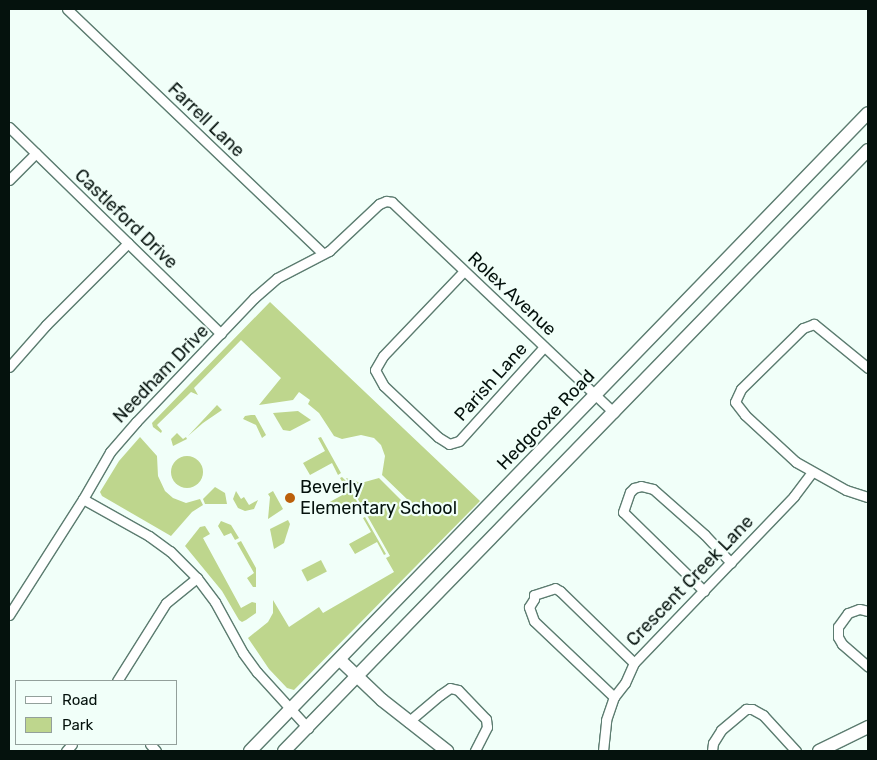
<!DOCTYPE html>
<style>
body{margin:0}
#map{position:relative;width:877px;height:760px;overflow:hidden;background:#f1fff9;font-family:Rubik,sans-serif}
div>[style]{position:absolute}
.green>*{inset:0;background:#bed68d;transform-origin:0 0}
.round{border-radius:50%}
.roads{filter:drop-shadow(1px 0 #5c7c70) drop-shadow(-1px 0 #5c7c70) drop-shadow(0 1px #5c7c70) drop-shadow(0 -1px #5c7c70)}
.street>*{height:9px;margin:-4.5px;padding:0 4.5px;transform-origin:4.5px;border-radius:4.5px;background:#fff}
.secondary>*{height:12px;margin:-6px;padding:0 6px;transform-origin:6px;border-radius:6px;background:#fff}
.dots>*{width:14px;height:14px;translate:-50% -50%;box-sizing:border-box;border:2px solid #f1fff9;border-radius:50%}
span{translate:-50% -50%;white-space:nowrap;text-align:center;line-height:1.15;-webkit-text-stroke:4.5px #f1fff9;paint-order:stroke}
.street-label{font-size:18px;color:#05120d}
.poi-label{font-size:18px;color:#05120d}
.left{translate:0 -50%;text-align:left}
.frame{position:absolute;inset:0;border:10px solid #05120d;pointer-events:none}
.legend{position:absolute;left:15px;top:680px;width:162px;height:65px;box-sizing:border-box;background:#f1fff9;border:1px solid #93a09b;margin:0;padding:6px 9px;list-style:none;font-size:15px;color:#05120d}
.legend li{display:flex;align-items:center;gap:10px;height:25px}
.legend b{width:25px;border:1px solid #93a09b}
</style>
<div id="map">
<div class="green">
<div style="clip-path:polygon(270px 302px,480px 501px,294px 690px,287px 688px,269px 669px,248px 638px,268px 622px,273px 613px,273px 600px,289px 627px,319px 607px,323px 613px,394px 572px,386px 558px,390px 556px,346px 478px,361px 483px,379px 478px,406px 505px,410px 502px,382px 475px,385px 456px,381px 445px,374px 438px,361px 435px,342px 439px,334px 436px,319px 413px,308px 404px,310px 400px,299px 392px,293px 400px,259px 405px,281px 378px,241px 340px,194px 388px,198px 395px,191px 392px,157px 425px,162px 431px,161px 433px,153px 427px,152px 423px)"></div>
<div style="clip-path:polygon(217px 405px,222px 410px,203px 423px,188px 436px)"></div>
<div style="clip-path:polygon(298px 411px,311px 420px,290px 431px,283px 430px,273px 413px)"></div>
<div style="clip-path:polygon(251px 415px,255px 415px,266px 435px,262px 438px,256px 425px,243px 419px,245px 416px)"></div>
<div style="clip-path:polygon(177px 433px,183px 439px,186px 437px,187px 439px,173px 446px,171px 439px)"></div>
<div style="clip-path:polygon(140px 437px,157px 456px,158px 476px,165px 491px,173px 498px,186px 503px,200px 499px,203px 505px,192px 512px,171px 536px,102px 496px,100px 492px,119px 461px)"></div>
<div style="clip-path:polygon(321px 437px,341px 473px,338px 475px,332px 463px,310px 475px,303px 463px,325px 451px,318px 438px)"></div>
<div class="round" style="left:171px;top:456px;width:32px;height:32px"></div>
<div style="clip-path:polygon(342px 477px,345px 480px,364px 514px,362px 515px,354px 502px,332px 514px,326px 504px,348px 492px,340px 478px)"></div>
<div style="clip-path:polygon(215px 487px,225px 493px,227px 504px,205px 504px,203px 499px)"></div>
<div style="clip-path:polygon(236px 491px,241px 499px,244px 497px,249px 505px,258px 500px,254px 509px,245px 511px,238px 508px,233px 499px)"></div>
<div style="clip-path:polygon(273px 491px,283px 509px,268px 519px,270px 497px,268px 494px)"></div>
<div style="clip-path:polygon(365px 517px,386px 554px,384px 555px,377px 542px,355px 554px,349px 544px,371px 532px,363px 518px)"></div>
<div style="clip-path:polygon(288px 520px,290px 524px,284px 543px,274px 549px,270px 529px)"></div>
<div style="clip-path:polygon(221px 521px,231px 525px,239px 538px,235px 540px,231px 533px,224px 536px,218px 526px)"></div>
<div style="clip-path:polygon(205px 526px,210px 534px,203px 538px,241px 608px,252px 602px,256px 603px,256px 613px,246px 620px,242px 622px,239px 620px,222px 591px,185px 546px,200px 527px)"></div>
<div style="clip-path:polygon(241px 541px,256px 568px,256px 587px,253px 587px,247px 578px,254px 573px,237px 543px)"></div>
<div style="left:321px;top:560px;width:13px;height:22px;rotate:63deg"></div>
</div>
<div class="roads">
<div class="street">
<div style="left:67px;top:9px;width:354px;rotate:43.7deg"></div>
<div style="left:9px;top:127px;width:296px;rotate:44.3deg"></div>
<div style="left:9px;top:180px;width:38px;rotate:-45deg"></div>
<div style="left:464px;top:271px;width:117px;rotate:133.6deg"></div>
<div style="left:383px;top:356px;width:16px;rotate:120deg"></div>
<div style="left:375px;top:370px;width:18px;rotate:61deg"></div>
<div style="left:384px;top:386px;width:74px;rotate:43.4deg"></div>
<div style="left:438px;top:437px;width:13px;rotate:32deg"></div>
<div style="left:449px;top:444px;width:10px;rotate:-17deg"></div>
<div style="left:459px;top:441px;width:127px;rotate:-47.9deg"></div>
<div style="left:9px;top:367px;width:56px;rotate:-48.6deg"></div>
<div style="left:46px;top:325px;width:116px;rotate:-45deg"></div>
<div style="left:868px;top:368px;width:70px;rotate:-140.8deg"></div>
<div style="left:814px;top:324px;width:12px;rotate:160deg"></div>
<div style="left:803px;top:328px;width:87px;rotate:135.5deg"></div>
<div style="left:741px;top:389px;width:14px;rotate:115deg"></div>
<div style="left:735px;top:402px;width:16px;rotate:52deg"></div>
<div style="left:745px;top:415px;width:69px;rotate:42.7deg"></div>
<div style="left:796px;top:462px;width:57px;rotate:29.2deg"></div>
<div style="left:846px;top:490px;width:23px;rotate:18deg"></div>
<div style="left:83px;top:499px;width:76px;rotate:29.3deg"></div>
<div style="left:149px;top:536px;width:26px;rotate:36deg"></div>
<div style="left:170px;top:551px;width:38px;rotate:45deg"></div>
<div style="left:197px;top:578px;width:30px;rotate:53deg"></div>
<div style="left:215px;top:602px;width:58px;rotate:61.2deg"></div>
<div style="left:243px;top:653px;width:24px;rotate:54deg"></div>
<div style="left:257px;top:672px;width:76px;rotate:47.7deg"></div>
<div style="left:704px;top:591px;width:113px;rotate:-135.7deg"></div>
<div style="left:623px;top:512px;width:21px;rotate:-71deg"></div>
<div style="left:630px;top:492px;width:6px;rotate:-45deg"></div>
<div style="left:634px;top:488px;width:7px;rotate:-16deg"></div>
<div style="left:641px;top:486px;width:12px;rotate:14deg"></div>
<div style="left:653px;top:489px;width:69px;rotate:41.5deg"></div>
<div style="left:705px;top:535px;width:38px;rotate:47deg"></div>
<div style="left:868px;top:611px;width:9px;rotate:-167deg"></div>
<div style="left:859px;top:609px;width:12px;rotate:160deg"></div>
<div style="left:848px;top:613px;width:17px;rotate:126deg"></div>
<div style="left:838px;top:627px;width:10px;rotate:90deg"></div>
<div style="left:838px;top:637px;width:8px;rotate:60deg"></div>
<div style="left:842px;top:644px;width:35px;rotate:41deg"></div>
<div style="left:9px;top:615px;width:138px;rotate:-57.5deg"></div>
<div style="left:83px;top:499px;width:54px;rotate:-60.1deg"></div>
<div style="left:110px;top:452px;width:40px;rotate:-49deg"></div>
<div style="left:136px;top:422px;width:171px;rotate:-46.4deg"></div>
<div style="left:254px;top:298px;width:30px;rotate:-41deg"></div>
<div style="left:277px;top:278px;width:59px;rotate:-27.4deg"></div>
<div style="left:329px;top:251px;width:69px;rotate:-43.2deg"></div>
<div style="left:379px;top:204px;width:8px;rotate:-23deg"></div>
<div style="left:386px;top:201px;width:6px;rotate:9deg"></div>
<div style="left:392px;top:202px;width:306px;rotate:43.5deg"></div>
<div style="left:117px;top:681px;width:92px;rotate:-57.9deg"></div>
<div style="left:166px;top:603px;width:40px;rotate:-39deg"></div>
<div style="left:614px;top:697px;width:110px;rotate:-136.5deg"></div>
<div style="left:534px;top:621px;width:15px;rotate:-110deg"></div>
<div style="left:529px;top:607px;width:9px;rotate:-58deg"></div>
<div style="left:534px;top:599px;width:4px;rotate:-90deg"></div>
<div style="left:534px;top:595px;width:22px;rotate:-18deg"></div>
<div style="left:555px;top:588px;width:6px;rotate:31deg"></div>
<div style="left:560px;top:591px;width:103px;rotate:44.2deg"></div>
<div style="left:408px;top:722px;width:42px;rotate:-40.2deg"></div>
<div style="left:440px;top:695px;width:12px;rotate:-35deg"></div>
<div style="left:450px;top:688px;width:8px;rotate:14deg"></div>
<div style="left:458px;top:690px;width:40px;rotate:46deg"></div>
<div style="left:486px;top:719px;width:8px;rotate:83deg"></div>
<div style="left:487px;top:727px;width:27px;rotate:117deg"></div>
<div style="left:150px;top:744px;width:9px;rotate:49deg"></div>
<div style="left:66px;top:751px;width:9px;rotate:-49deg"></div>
<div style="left:603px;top:751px;width:31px;rotate:-84deg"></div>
<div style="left:606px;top:720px;width:24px;rotate:-71deg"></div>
<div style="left:614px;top:697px;width:18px;rotate:-52deg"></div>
<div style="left:625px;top:683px;width:22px;rotate:-66deg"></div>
<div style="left:634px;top:663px;width:231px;rotate:-46.2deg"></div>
<div style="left:794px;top:496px;width:30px;rotate:-53deg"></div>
<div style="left:712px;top:751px;width:8px;rotate:-83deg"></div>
<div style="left:713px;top:743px;width:15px;rotate:-58deg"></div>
<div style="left:721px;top:730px;width:33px;rotate:-40deg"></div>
<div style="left:746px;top:709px;width:6px"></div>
<div style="left:752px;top:709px;width:13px;rotate:29deg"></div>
<div style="left:763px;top:715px;width:49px;rotate:47.5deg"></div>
</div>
<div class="secondary">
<div style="left:340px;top:660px;width:58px;rotate:43.6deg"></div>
<div style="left:382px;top:700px;width:83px;rotate:38.1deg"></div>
<div style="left:250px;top:751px;width:888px;rotate:-45.91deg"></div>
<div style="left:284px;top:751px;width:838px;rotate:-45.82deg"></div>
<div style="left:819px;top:751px;width:55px;rotate:-26.1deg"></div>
</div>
</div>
<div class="dots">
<div style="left:290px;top:498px;background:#bc600b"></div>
</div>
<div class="street-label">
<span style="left:206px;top:120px;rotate:44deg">Farrell Lane</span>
<span style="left:126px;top:219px;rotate:44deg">Castleford Drive</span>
<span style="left:512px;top:294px;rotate:43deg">Rolex Avenue</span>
<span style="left:161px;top:374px;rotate:-46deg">Needham Drive</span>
<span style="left:491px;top:382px;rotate:-48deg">Parish Lane</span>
<span style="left:546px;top:420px;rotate:-46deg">Hedgcoxe Road</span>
<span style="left:690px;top:581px;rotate:-46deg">Crescent Creek Lane</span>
</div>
<div class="poi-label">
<span class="left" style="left:300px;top:498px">Beverly<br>Elementary School</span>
</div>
<div class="frame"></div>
<ul class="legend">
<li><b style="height:6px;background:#fff"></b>Road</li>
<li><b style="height:14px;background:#bed68d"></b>Park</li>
</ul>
</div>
